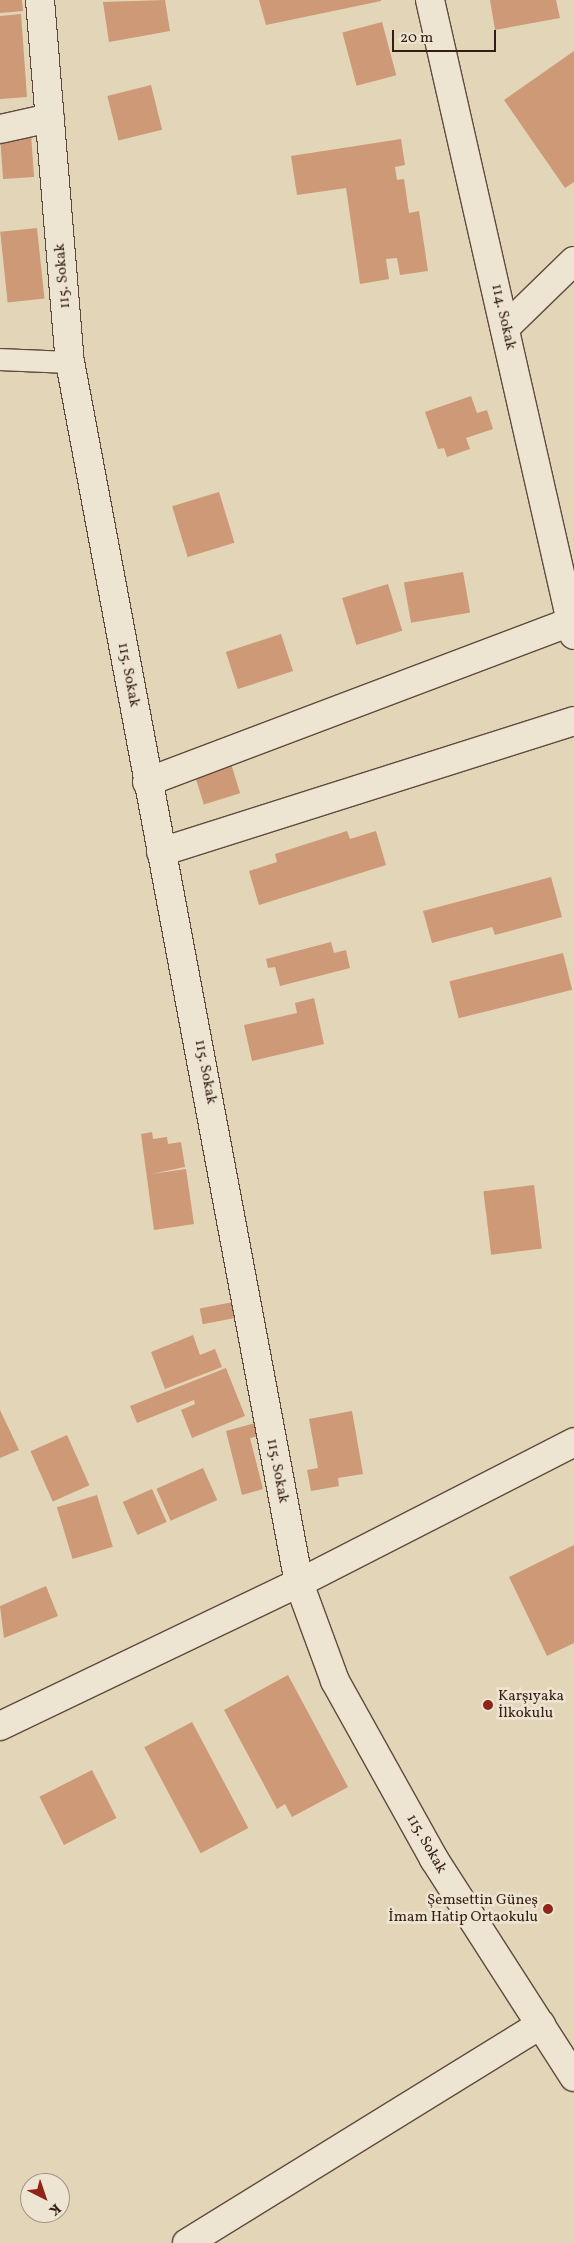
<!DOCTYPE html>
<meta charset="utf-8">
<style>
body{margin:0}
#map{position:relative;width:574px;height:2243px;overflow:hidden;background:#e3d5b8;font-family:Vollkorn,serif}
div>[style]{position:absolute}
.building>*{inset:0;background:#cd9976;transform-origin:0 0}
.roads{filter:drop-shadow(1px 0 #5f4b3d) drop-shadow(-1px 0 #5f4b3d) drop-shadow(0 1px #5f4b3d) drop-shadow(0 -1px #5f4b3d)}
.service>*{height:21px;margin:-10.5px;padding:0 10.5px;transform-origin:10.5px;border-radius:10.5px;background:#ede4d1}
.minor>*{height:28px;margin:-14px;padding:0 14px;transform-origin:14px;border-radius:14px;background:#ede4d1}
.dots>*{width:14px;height:14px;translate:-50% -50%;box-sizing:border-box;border:2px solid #ede4d1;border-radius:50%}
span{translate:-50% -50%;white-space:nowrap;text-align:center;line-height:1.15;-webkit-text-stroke:5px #ede4d1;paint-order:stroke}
.street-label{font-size:15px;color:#331d14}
.poi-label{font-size:15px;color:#331d14}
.left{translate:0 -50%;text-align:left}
.right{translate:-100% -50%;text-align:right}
.north{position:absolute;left:20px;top:2173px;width:50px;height:50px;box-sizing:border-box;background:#ede4d1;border:1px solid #a39485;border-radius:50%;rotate:139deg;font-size:14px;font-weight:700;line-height:20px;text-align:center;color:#331d14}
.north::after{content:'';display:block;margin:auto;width:18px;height:22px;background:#8f2418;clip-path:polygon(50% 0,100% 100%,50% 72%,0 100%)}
.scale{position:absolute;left:392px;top:30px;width:104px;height:22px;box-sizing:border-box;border:2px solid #331d14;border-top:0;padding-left:6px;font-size:15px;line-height:18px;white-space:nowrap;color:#331d14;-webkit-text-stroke:4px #ede4d1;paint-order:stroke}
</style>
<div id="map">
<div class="building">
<div style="clip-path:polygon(0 0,22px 0,23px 11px,0 13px)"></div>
<div style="clip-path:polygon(165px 0,170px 31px,109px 42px,103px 2px)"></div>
<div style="clip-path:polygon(259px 0,381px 0,381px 1px,266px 25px)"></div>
<div style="clip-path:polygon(490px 0,556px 0,560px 18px,495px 30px)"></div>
<div style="clip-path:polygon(21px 14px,27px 97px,0 99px,0 16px)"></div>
<div style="left:382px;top:22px;width:55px;height:41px;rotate:75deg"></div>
<div style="clip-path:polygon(574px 51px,574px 182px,565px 188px,504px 100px)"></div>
<div style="left:151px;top:85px;width:46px;height:45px;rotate:76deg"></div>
<div style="left:31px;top:134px;width:43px;height:31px;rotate:86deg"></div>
<div style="clip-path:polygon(401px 139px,405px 165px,395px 167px,397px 180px,404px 179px,409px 213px,419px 211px,428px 271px,400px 275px,397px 258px,386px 259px,389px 279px,360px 284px,346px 188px,297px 195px,291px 156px)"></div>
<div style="left:37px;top:228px;width:71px;height:37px;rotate:84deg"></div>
<div style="clip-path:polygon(471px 396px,477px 413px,487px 410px,493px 429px,466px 438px,470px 449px,447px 457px,444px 448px,438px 449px,425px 412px)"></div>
<div style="left:219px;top:492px;width:53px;height:49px;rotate:73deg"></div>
<div style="left:463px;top:572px;width:41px;height:60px;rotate:80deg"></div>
<div style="left:388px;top:584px;width:49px;height:48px;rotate:73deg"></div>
<div style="left:281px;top:634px;width:39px;height:58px;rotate:72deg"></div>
<div style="left:229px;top:757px;width:38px;height:38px;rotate:73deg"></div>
<div style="clip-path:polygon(347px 831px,350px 839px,376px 831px,386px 865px,259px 905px,249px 871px,277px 862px,275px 854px)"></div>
<div style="clip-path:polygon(551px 877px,562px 917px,495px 935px,492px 927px,432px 943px,423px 911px)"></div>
<div style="clip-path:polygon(331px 942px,334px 953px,346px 950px,350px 968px,280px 986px,275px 967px,268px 968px,266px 959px)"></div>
<div style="left:563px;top:953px;width:38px;height:117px;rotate:76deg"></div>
<div style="clip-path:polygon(314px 998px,324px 1044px,252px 1061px,244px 1025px,297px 1013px,295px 1003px)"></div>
<div style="clip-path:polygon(152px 1132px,153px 1139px,167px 1137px,168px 1144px,181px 1142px,185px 1167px,151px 1174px,186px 1169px,194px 1224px,154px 1230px,141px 1134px)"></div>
<div style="left:534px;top:1185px;width:64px;height:51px;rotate:83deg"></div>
<div style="left:238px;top:1301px;width:16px;height:39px;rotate:79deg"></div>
<div style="clip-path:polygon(193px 1335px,200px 1355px,215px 1349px,222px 1367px,165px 1389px,151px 1352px)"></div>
<div style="clip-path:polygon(226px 1368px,245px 1416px,192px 1438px,181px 1410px,195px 1404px,194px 1400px,137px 1423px,130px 1406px)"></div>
<div style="clip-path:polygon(0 1410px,19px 1450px,0 1458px)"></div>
<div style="clip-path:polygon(352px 1411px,363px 1474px,338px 1478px,339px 1486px,311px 1491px,307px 1470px,318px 1468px,309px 1419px)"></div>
<div style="clip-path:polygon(259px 1422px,262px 1435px,250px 1438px,263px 1489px,242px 1495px,226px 1431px)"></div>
<div style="left:67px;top:1435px;width:55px;height:40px;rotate:66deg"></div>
<div style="left:203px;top:1468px;width:35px;height:51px;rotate:66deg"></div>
<div style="left:152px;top:1489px;width:36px;height:32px;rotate:66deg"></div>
<div style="left:97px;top:1495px;width:54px;height:42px;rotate:73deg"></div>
<div style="clip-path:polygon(574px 1545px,574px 1643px,547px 1656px,509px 1577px)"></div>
<div style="clip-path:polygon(46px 1586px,58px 1616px,4px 1638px,0 1606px)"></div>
<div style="clip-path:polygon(288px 1675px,348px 1787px,292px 1817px,285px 1804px,277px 1809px,224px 1710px)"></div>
<div style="left:192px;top:1722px;width:120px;height:54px;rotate:62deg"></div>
<div style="left:92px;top:1770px;width:54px;height:59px;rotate:63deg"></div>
</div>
<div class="roads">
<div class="service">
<div style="left:0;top:359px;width:70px;rotate:2.5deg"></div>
</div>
<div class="minor">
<div style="left:40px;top:0;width:363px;rotate:85.3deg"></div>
<div style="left:70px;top:362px;width:1242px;rotate:79.38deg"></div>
<div style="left:299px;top:1583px;width:104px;rotate:69.8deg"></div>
<div style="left:335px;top:1681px;width:204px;rotate:60.9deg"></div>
<div style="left:434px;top:1859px;width:259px;rotate:57.3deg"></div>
<div style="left:430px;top:0;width:651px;rotate:77.22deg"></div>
<div style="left:0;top:129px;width:51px;rotate:-12.4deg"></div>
<div style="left:505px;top:328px;width:96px;rotate:-44.2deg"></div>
<div style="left:147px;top:782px;width:453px;rotate:-20.7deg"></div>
<div style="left:161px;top:852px;width:433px;rotate:-17.6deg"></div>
<div style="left:0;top:1726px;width:331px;rotate:-25.6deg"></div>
<div style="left:299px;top:1583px;width:309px;rotate:-27.1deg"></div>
<div style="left:187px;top:2243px;width:416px;rotate:-31.7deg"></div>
</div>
</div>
<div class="dots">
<div style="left:488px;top:1705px;background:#8f2418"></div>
<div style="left:548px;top:1909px;background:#8f2418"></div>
</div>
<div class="street-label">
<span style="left:63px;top:276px;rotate:-95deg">115. Sokak</span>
<span style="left:503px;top:317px;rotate:77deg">114. Sokak</span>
<span style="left:128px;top:675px;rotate:79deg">115. Sokak</span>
<span style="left:205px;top:1072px;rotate:79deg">115. Sokak</span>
<span style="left:277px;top:1471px;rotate:79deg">115. Sokak</span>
<span style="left:426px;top:1844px;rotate:60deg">115. Sokak</span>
</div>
<div class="poi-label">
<span class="left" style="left:498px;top:1705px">Karşıyaka<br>İlkokulu</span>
<span class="right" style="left:538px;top:1909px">Şemsettin Güneş<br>İmam Hatip Ortaokulu</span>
</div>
<div class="north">K</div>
<div class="scale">20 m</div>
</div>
